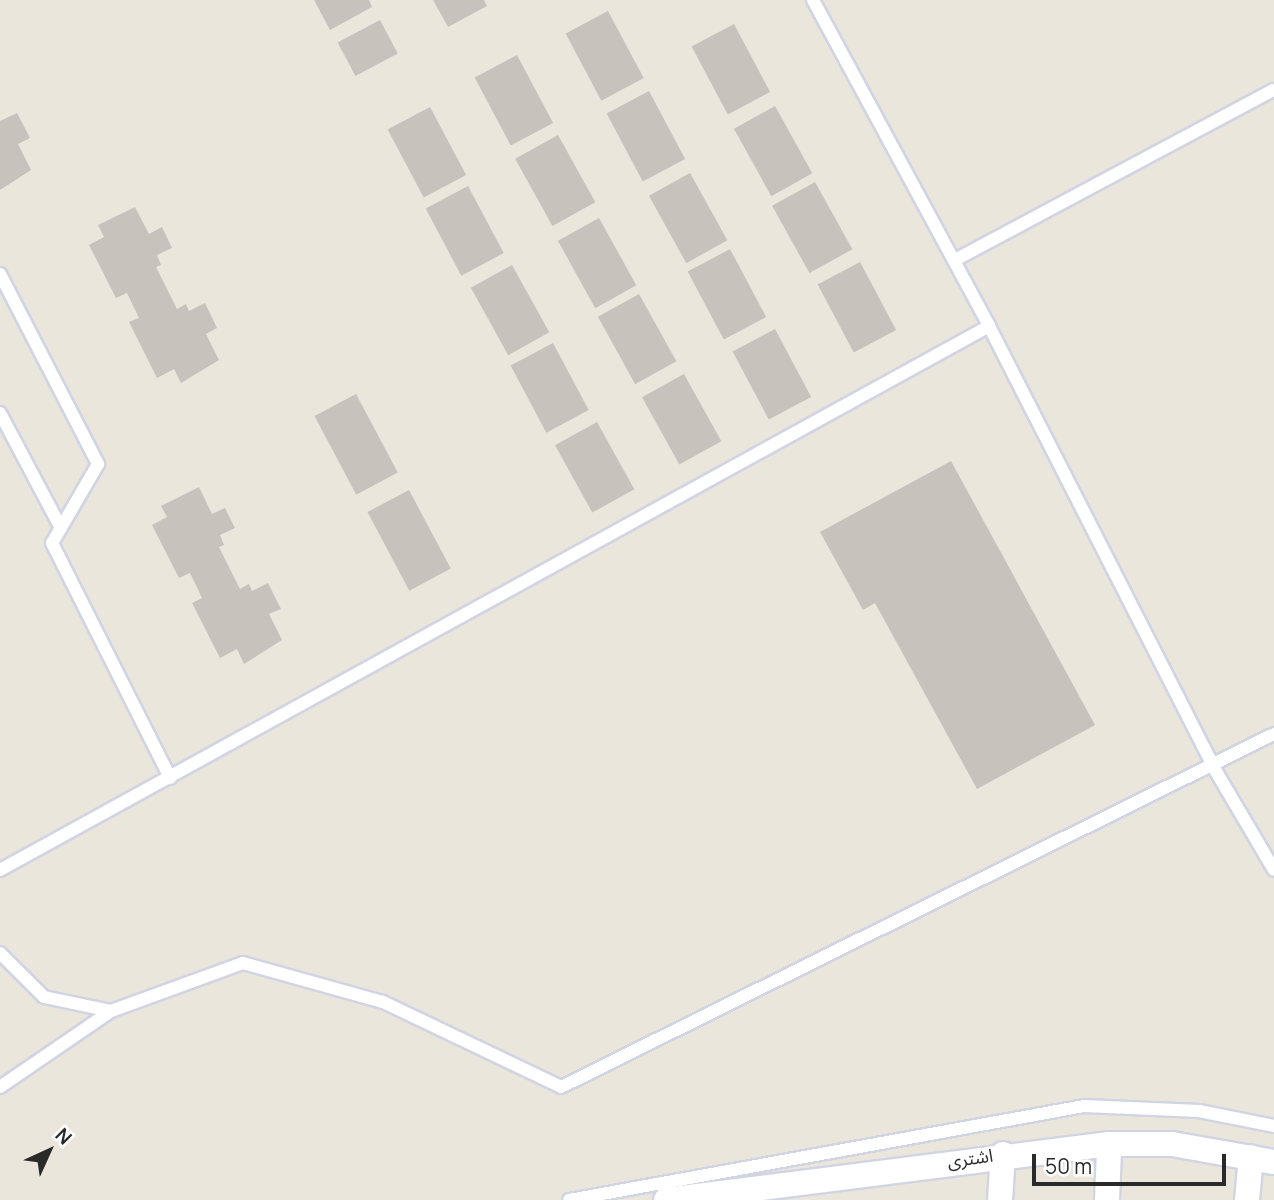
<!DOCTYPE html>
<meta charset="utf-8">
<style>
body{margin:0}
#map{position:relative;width:1274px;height:1200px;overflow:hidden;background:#ebe6dc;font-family:Manrope,"Noto Sans Arabic",sans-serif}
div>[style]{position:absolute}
.building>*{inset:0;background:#c7c2bc;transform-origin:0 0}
.roads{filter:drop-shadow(2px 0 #d1d4e2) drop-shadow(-2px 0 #d1d4e2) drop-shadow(0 2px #d1d4e2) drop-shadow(0 -2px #d1d4e2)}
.service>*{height:12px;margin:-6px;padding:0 6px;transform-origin:6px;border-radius:6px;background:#fff}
.minor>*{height:24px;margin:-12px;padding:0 12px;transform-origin:12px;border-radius:12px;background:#fff}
span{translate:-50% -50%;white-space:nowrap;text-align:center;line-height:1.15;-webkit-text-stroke:5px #fff;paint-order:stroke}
.street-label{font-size:18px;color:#2a2a2a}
.north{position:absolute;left:14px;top:1116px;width:70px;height:70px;-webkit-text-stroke:5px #fff;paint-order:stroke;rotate:45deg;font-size:19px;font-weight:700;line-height:28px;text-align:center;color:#2a2a2a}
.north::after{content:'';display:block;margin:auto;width:24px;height:32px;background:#2a2a2a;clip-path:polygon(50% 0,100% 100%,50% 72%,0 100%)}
.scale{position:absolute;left:1032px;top:1154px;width:194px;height:32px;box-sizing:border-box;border:4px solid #2a2a2a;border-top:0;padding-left:9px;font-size:21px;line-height:24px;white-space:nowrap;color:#2a2a2a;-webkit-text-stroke:5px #fff;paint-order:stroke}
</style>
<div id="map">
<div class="building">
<div style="clip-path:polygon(314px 0,369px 0,372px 7px,330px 30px)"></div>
<div style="clip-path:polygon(433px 0,484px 0,487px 6px,448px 27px)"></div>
<div style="left:608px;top:11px;width:76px;height:48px;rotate:62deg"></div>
<div style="left:380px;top:20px;width:38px;height:48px;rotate:62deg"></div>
<div style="left:734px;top:24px;width:77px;height:48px;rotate:62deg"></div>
<div style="left:517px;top:55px;width:77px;height:48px;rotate:62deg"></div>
<div style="left:649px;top:91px;width:77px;height:48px;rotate:62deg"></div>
<div style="left:775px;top:106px;width:77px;height:47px;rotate:61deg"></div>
<div style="left:430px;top:107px;width:77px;height:48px;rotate:62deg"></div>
<div style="clip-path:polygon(17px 113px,30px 138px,18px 144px,31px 170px,0 190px,0 121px)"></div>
<div style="left:558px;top:135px;width:77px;height:49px;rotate:61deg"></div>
<div style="left:690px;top:173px;width:77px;height:47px;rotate:61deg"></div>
<div style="left:815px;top:182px;width:77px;height:49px;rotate:61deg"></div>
<div style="left:468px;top:186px;width:76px;height:48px;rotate:62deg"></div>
<div style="clip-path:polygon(135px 207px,149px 234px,162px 227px,172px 248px,157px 255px,161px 265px,156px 267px,177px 309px,186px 304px,189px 311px,205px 303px,217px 328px,206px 334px,219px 360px,181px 383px,174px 369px,157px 378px,129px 322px,139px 318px,127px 293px,116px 298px,89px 245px,104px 237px,98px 225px)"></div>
<div style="left:599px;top:218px;width:77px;height:47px;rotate:61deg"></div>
<div style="left:730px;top:249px;width:77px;height:48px;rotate:62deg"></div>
<div style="left:860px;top:262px;width:77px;height:48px;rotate:62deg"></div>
<div style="left:512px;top:265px;width:77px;height:47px;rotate:61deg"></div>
<div style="left:639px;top:294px;width:77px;height:47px;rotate:61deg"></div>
<div style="left:775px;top:329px;width:77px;height:48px;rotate:62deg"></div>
<div style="left:553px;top:343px;width:76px;height:48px;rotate:62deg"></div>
<div style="left:684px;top:374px;width:77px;height:48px;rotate:61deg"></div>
<div style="left:356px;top:394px;width:89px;height:47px;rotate:62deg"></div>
<div style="left:597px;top:422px;width:77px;height:48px;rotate:61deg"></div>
<div style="clip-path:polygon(951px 461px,1095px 725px,977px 789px,875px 603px,863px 610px,820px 532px)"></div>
<div style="clip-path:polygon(199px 487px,212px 514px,225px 508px,235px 528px,220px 535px,224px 545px,219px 547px,240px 589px,249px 584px,252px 591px,268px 583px,281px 609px,269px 614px,282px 640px,244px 664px,237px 649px,220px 658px,192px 603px,202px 598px,190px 573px,179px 578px,152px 525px,167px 517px,161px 506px)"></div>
<div style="left:409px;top:490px;width:89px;height:47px;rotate:62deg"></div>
</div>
<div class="roads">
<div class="service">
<div style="left:813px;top:0;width:370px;rotate:61.6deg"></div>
<div style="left:989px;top:326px;width:496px;rotate:63deg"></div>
<div style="left:1214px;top:768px;width:118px;rotate:59.5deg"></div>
<div style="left:955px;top:260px;width:361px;rotate:-28.1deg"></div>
<div style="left:0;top:274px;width:214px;rotate:62.7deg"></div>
<div style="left:98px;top:464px;width:91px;rotate:120.2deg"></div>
<div style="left:52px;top:543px;width:263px;rotate:63.3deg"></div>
<div style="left:0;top:413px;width:130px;rotate:62.1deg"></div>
<div style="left:0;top:870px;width:1129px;rotate:-28.81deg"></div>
<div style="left:0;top:953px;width:62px;rotate:45deg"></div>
<div style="left:44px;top:997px;width:68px;rotate:11.8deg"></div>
<div style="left:0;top:1087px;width:135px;rotate:-34.4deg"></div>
<div style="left:111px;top:1011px;width:140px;rotate:-20deg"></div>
<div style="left:243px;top:963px;width:145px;rotate:15.6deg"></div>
<div style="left:383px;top:1002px;width:197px;rotate:25.5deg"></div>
<div style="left:561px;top:1087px;width:796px;rotate:-26.34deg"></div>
<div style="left:569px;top:1200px;width:524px;rotate:-10.34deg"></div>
<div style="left:1084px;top:1106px;width:115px;rotate:2.5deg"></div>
<div style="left:1199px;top:1111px;width:76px;rotate:11.3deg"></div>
</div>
<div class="minor">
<div style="left:666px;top:1200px;width:447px;rotate:-7.2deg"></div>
<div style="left:1109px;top:1144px;width:63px"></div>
<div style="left:1172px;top:1144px;width:104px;rotate:10deg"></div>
<div style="left:1000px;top:1200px;width:46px;rotate:-86.3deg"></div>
<div style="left:1107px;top:1200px;width:49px;rotate:-87.7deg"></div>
<div style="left:1247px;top:1200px;width:43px;rotate:-84.7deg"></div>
</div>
</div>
<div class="street-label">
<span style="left:970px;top:1158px;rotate:-8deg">اشتری</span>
</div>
<div class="north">N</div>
<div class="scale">50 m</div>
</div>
